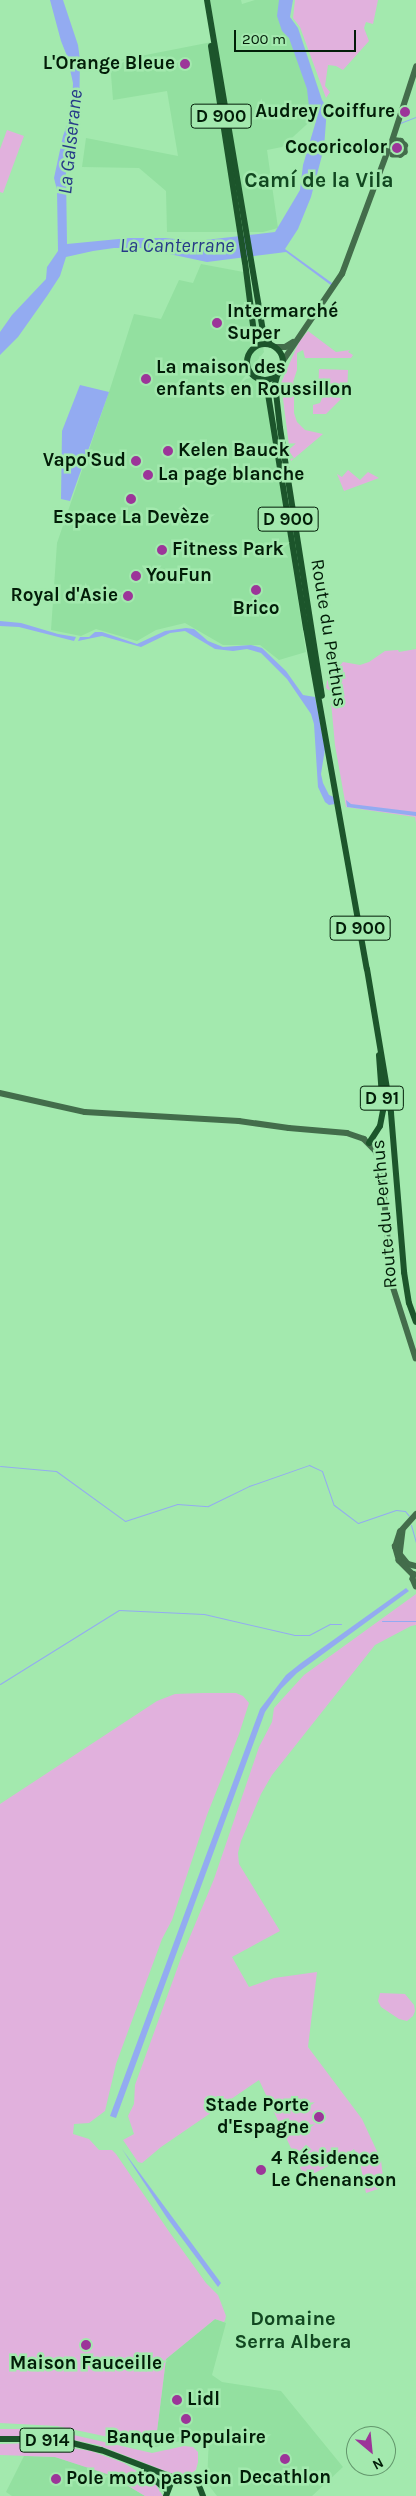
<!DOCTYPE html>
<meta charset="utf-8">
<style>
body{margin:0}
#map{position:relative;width:416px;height:2496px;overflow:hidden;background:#a3e9ae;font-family:Karla,sans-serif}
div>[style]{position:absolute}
.built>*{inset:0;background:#93e0a0}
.green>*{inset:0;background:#e1b1dd;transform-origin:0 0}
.water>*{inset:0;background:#93abf1}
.stream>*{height:1px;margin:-0.5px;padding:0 0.5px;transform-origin:0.5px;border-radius:0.5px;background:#93abf1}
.secondary>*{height:5.5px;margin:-2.75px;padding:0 2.75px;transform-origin:2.75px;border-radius:2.75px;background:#436d4b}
.primary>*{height:6px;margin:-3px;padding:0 3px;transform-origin:3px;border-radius:3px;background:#1c552b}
.primary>.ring{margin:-3px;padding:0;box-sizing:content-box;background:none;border:6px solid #1c552b;border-radius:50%}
.dots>*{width:14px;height:14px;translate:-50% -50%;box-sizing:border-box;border:2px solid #a3e9ae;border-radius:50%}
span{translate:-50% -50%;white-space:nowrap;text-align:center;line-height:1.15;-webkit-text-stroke:5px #a3e9ae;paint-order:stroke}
.shield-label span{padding:1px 4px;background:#a3e9ae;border:1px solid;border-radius:4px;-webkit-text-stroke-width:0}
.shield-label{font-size:18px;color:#021d08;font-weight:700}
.poi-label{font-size:19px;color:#021d08;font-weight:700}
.right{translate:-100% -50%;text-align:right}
.left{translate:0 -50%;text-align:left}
.street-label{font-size:19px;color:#021d08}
.water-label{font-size:20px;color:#263988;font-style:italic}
.neighbourhood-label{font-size:20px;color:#114720;font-weight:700}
.quarter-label{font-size:21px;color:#114720;font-weight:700}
.north{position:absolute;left:346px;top:2426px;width:50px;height:50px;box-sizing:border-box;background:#a3e9ae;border:1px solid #63976c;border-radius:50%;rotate:152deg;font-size:14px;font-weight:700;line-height:20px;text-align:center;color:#021d08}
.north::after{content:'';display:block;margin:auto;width:18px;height:22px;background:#9c3599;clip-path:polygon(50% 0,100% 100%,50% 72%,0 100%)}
.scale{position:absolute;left:234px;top:30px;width:122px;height:22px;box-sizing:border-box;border:2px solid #021d08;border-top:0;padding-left:6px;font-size:15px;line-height:18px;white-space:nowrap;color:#021d08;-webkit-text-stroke:4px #a3e9ae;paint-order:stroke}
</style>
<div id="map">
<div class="built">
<div style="clip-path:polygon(210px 0,241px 0,242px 4px,255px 0,279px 0,317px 115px,282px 147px,267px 150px,278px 228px,263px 232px,167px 232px,166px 191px,139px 168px,82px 167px,86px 138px,178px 156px,167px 91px,113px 100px,110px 62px,217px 41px)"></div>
<div style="clip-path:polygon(201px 264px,249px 273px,264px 352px,235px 389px,246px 379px,251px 378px,257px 381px,266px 393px,306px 652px,279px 660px,260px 645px,223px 645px,185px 623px,156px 630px,137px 641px,96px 629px,81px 636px,51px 630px,57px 543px,110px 389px,134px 314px,161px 319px,179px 280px,193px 283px)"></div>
<div style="clip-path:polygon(215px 2319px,226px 2323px,212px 2375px,222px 2382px,281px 2391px,343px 2467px,312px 2496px,217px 2496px,207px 2483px,209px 2435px,197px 2434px,189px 2439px,155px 2447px,166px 2359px)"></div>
<div style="clip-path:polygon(24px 2456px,55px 2457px,99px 2471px,110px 2475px,145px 2496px,12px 2496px,6px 2492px)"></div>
</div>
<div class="green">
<div style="clip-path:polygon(295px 0,378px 0,373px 24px,366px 22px,364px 28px,369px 41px,343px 70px,336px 66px,328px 65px,325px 86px,330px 92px,326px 98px,300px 27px,293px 18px)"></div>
<div style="clip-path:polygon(7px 130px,24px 136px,3px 193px,0 192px,0 149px)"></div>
<div style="clip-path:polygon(308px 331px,336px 352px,350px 350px,348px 352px,353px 355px,351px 358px,305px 358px,303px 350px,297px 353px,297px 370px,293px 382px,298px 388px,294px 393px,294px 413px,297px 422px,305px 430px,323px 434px,291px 461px,281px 383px,299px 342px)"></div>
<div style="left:319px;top:369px;width:29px;height:17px;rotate:2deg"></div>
<div style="clip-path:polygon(323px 396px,342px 398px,326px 414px,313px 414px,313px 405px,320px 403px)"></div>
<div style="clip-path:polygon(348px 470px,360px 480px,368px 472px,379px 478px,344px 491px,337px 474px,342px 477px)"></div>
<div style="clip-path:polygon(416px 649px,416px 823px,415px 817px,346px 807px,335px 745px,330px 691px,326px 688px,327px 681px,343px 662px,360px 665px,369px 662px,385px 651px,398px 650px,399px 652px)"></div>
<div style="clip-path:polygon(416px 1594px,416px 1625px,411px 1626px,375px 1645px,272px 1775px,261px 1794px,241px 1841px,238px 1853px,239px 1864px,280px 1931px,232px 1957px,249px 1987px,274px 1978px,317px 1972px,308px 2047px,362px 2119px,381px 2160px,384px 2187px,366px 2193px,360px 2163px,354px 2149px,338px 2161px,305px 2178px,259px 2080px,161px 2147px,142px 2163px,138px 2162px,123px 2140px,134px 2134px,128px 2116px,134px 2104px,135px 2085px,181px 1958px,214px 1879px,259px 1747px,272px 1722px,274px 1708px,304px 1675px)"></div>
<div style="clip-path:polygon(203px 1693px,236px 1693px,243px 1696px,249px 1703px,239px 1734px,207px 1815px,172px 1920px,162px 1939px,116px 2064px,105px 2111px,89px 2123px,74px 2124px,73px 2134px,89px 2139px,99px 2150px,112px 2150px,116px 2154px,170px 2233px,206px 2283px,218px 2295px,226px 2316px,225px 2320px,224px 2322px,215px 2319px,166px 2359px,155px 2447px,57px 2426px,0 2423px,0 1804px,157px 1701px,175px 1694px)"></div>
<div style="clip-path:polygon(380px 1993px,405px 1994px,414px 2005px,415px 2011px,413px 2016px,407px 2021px,399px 2019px,381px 2007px,378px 2001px)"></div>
<div style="clip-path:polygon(0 2429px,38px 2429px,65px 2433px,152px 2453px,184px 2446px,193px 2447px,198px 2452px,198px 2462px,196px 2470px,190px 2474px,173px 2474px,98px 2445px,64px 2438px,0 2436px)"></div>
<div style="clip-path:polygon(37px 2443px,91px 2451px,124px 2463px,154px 2482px,163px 2496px,145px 2496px,110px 2475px,55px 2457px,0 2455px,0 2444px)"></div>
</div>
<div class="water">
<div style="clip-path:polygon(50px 0,63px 0,78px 45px,80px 60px,79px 116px,66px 173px,67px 244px,129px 238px,165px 238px,196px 241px,275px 232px,300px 190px,303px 165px,316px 121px,313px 112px,310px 116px,307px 89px,289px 38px,282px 31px,277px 16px,279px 0,293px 0,290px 17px,298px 28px,322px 100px,327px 108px,324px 148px,311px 197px,298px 229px,285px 249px,332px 283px,332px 286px,286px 252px,207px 262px,141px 248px,114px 248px,93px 251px,66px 257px,60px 276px,47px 296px,18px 337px,0 355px,0 332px,12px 315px,46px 279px,47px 267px,58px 251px,57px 190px,54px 178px,63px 136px,72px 111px,73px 83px,67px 56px,61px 41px)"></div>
<div style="clip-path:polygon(80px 385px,109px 392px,70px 501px,61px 499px,62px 431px)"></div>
<div style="clip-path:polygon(0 621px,21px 623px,58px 634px,76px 637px,74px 641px,19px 627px,0 626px)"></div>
<div style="clip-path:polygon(186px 628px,194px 629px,208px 641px,223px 647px,251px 645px,262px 648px,286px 671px,303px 695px,315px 697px,325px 749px,321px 774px,323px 783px,329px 795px,334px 797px,335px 804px,329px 805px,325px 802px,318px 787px,314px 724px,311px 714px,287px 679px,261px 653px,247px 649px,233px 651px,215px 649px,185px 631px,170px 633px,141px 647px,102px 636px,78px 641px,80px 637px,89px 637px,95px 632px,102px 632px,137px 644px,165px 631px)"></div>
<div style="clip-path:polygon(346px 800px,351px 804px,416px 812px,416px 816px,347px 807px)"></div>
<div style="clip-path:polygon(406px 1588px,409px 1591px,297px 1673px,281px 1689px,265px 1712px,116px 2118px,110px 2116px,260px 1709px,286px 1675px,301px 1663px)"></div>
<div style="clip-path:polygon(122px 2149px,221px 2283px,218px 2287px,167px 2218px)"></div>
</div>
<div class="stream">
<div style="left:400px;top:123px;width:17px;rotate:-21deg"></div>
<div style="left:0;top:1466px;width:56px;rotate:5.1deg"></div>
<div style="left:56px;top:1471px;width:85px;rotate:35.9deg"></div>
<div style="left:125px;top:1521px;width:55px;rotate:-18.1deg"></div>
<div style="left:177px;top:1504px;width:31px;rotate:4deg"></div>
<div style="left:208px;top:1506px;width:46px;rotate:-26deg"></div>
<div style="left:249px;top:1486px;width:64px;rotate:-19.3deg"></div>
<div style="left:309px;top:1465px;width:14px;rotate:25deg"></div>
<div style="left:322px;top:1471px;width:36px;rotate:71deg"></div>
<div style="left:334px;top:1505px;width:30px;rotate:37deg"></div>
<div style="left:358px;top:1523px;width:40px;rotate:-18.9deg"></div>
<div style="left:396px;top:1510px;width:9px;rotate:6deg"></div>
<div style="left:405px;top:1511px;width:6px;rotate:51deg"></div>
<div style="left:411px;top:1525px;width:18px;rotate:74deg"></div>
<div style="left:382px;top:1621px;width:34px"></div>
<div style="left:0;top:1684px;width:140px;rotate:-31.9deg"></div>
<div style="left:119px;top:1610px;width:85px;rotate:2.7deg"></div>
<div style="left:204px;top:1614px;width:92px;rotate:13.1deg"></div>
<div style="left:294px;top:1635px;width:15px"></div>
<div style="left:309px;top:1635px;width:24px;rotate:-28deg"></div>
<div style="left:330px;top:1624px;width:11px"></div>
</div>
<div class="secondary">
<div style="left:392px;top:141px;width:78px;rotate:-72deg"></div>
<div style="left:276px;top:347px;width:9px"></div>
<div style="left:285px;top:347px;width:9px;rotate:-32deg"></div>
<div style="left:283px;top:361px;width:105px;rotate:-55.9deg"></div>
<div style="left:342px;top:274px;width:138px;rotate:-69.6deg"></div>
<div style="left:390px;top:145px;width:6px;rotate:-51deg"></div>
<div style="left:394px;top:140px;width:7px;rotate:8deg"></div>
<div style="left:401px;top:141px;width:6px;rotate:45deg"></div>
<div style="left:405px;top:145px;width:7px;rotate:90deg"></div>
<div style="left:405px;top:152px;width:5px;rotate:143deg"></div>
<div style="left:401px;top:155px;width:8px;rotate:180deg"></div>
<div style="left:0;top:1093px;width:87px;rotate:12.6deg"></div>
<div style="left:85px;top:1112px;width:154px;rotate:3.3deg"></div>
<div style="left:239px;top:1121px;width:50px;rotate:8deg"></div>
<div style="left:289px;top:1128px;width:58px;rotate:4.9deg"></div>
<div style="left:347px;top:1133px;width:18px;rotate:19deg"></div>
<div style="left:364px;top:1139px;width:17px;rotate:45deg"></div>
<div style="left:376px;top:1151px;width:19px;rotate:72deg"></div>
<div style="left:382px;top:1169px;width:114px;rotate:85deg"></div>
<div style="left:392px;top:1283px;width:79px;rotate:72.3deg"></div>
<div style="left:403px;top:1531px;width:23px;rotate:97deg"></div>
<div style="left:400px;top:1554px;width:13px;rotate:51deg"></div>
<div style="left:408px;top:1564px;width:8px;rotate:14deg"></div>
<div style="left:414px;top:1574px;width:5px;rotate:101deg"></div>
<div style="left:413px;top:1579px;width:8px;rotate:67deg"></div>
<div style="left:413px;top:1575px;width:20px;rotate:-135deg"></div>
<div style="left:399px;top:1561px;width:15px;rotate:-106deg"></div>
<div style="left:395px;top:1547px;width:16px;rotate:-72deg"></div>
<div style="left:400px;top:1532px;width:24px;rotate:-48deg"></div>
</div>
<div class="primary">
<div style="left:207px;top:0;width:336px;rotate:80.4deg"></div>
<div style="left:263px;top:331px;width:15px;rotate:62deg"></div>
<div style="left:211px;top:46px;width:219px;rotate:81.1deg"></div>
<div style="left:245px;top:262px;width:72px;rotate:82.8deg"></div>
<div style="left:254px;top:333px;width:14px;rotate:90deg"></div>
<div class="ring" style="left:247px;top:344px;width:30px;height:30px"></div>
<div style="left:277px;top:376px;width:8px;rotate:104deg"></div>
<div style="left:275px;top:384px;width:44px;rotate:83.5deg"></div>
<div style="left:280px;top:428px;width:271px;rotate:81.1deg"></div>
<div style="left:260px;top:380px;width:16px;rotate:60deg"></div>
<div style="left:268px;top:394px;width:237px;rotate:80.8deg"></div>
<div style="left:306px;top:628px;width:346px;rotate:79.9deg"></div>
<div style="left:367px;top:969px;width:146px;rotate:80.5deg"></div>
<div style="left:391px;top:1113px;width:160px;rotate:85.3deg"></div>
<div style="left:404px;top:1272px;width:31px;rotate:81deg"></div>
<div style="left:409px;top:1303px;width:20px;rotate:70deg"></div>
<div style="left:369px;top:1143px;width:20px;rotate:-57deg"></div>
<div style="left:380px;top:1126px;width:16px;rotate:-79deg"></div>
<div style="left:383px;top:1110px;width:55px;rotate:-94.2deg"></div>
<div style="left:0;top:2439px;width:41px"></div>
<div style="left:41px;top:2439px;width:31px;rotate:7deg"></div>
<div style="left:72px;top:2443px;width:30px;rotate:14deg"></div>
<div style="left:101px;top:2450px;width:81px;rotate:20.9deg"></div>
<div style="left:144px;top:2470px;width:31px;rotate:42deg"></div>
<div style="left:166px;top:2496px;width:14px;rotate:-69deg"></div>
<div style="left:171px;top:2483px;width:15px;rotate:-23deg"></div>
<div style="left:185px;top:2477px;width:14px;rotate:25deg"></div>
<div style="left:198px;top:2483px;width:14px;rotate:69deg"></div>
</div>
<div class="dots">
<div style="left:185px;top:64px;background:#9c3599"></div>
<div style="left:405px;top:112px;background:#9c3599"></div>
<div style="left:397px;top:148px;background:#9c3599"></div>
<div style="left:217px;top:323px;background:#9c3599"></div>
<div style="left:146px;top:379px;background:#9c3599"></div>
<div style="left:168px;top:451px;background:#9c3599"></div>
<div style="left:136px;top:461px;background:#9c3599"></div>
<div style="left:148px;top:475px;background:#9c3599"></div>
<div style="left:131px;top:499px;background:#9c3599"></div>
<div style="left:162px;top:550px;background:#9c3599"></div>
<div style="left:136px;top:576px;background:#9c3599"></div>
<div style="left:256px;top:590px;background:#9c3599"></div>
<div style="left:128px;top:596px;background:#9c3599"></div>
<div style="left:319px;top:2117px;background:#9c3599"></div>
<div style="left:261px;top:2170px;background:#9c3599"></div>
<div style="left:86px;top:2345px;background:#9c3599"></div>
<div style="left:177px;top:2400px;background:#9c3599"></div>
<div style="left:186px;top:2419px;background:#9c3599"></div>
<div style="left:285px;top:2459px;background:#9c3599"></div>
<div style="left:56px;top:2479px;background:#9c3599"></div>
</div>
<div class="shield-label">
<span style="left:221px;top:116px">D 900</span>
<span style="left:288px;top:519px">D 900</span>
<span style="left:360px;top:928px">D 900</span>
<span style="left:382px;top:1098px">D 91</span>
<span style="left:47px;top:2440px">D 914</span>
</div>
<div class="poi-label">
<span class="right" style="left:175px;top:64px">L'Orange Bleue</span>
<span class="right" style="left:395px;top:112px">Audrey Coiffure</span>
<span class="right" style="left:387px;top:148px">Cocoricolor</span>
<span class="left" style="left:227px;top:323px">Intermarché<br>Super</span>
<span class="left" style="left:156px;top:379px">La maison des<br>enfants en Roussillon</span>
<span class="left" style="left:178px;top:451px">Kelen Bauck</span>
<span class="right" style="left:126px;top:461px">Vapo'Sud</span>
<span class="left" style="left:158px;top:475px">La page blanche</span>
<span style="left:131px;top:518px">Espace La Devèze</span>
<span class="left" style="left:172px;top:550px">Fitness Park</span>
<span class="left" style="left:146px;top:576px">YouFun</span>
<span class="right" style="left:118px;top:596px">Royal d'Asie</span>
<span style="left:256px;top:609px">Brico</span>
<span class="right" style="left:309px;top:2117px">Stade Porte<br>d'Espagne</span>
<span class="left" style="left:271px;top:2170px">4 Résidence<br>Le Chenanson</span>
<span style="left:86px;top:2364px">Maison Fauceille</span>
<span class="left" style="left:187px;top:2400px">Lidl</span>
<span style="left:186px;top:2438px">Banque Populaire</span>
<span style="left:285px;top:2478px">Decathlon</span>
<span class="left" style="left:66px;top:2479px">Pole moto passion</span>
</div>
<div class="street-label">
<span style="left:328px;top:633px;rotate:81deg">Route du Perthus</span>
<span style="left:385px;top:1214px;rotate:-95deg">Route du Perthus</span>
</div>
<div class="water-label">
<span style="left:70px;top:142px;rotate:-84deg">La Galserane</span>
<span style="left:177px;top:245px">La Canterrane</span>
</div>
<div class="neighbourhood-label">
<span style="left:293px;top:2330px">Domaine<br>Serra Albera</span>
</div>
<div class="quarter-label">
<span style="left:319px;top:180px">Camí de la Vila</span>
</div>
<div class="north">N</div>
<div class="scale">200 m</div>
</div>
